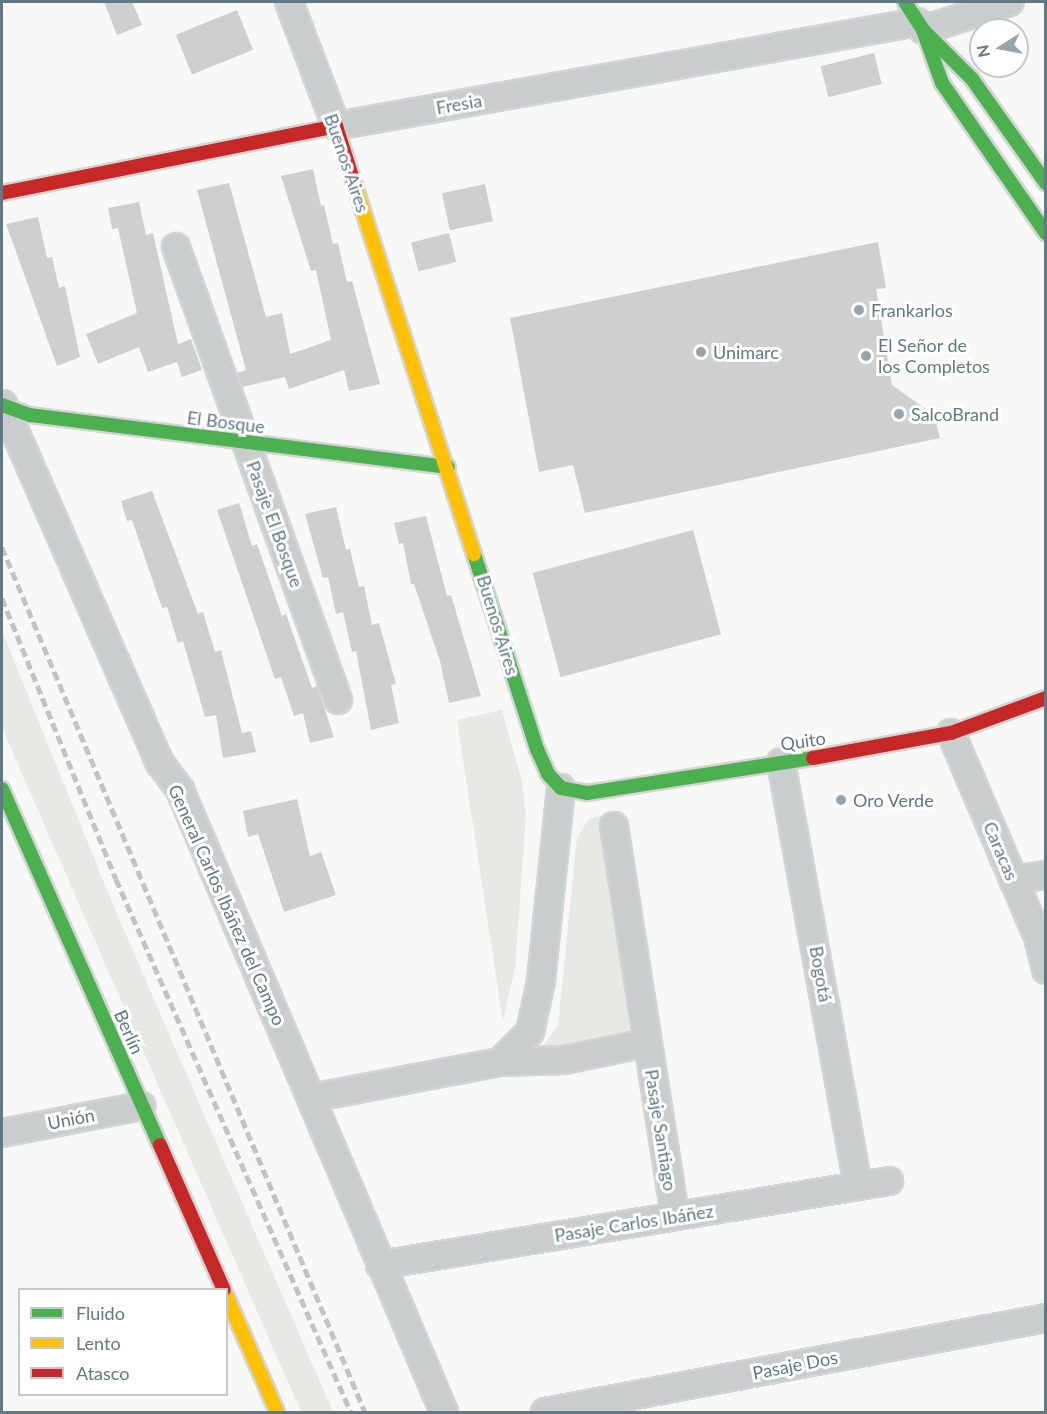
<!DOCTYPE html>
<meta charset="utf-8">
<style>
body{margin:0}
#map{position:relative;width:1047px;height:1414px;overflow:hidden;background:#f8f8f7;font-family:Lato,sans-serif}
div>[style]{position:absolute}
.green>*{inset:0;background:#e7eae4}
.building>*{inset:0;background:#ced0d0;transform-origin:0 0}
.roads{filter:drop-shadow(2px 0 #d3d5d5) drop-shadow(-2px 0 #d3d5d5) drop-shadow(0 2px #d3d5d5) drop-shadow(0 -2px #d3d5d5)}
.street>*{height:26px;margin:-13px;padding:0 13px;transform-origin:13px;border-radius:13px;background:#cacdcd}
.fast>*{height:14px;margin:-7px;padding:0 7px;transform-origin:7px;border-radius:7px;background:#4caf50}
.slow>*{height:14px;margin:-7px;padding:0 7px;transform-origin:7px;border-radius:7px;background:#ffc107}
.jam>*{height:14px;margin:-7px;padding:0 7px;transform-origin:7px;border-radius:7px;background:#c62828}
.rail>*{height:4.5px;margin-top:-2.25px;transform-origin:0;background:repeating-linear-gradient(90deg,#c1c3c4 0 9px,transparent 0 13.5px)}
.dots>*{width:16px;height:16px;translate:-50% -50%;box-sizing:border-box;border:3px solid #fff;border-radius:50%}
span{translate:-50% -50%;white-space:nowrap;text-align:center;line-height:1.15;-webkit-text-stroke:6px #fff;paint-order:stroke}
.street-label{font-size:18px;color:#617984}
.poi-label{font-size:18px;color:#617984}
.left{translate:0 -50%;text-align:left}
.frame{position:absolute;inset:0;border:3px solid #617984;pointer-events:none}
.legend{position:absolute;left:18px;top:1288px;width:210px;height:108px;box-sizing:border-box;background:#fff;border:2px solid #c0c9ce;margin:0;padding:8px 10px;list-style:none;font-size:18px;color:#617984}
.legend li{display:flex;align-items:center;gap:12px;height:30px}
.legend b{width:30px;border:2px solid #c0c9ce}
.north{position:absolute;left:969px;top:18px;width:60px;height:60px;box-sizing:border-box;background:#fff;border:2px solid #c0c9ce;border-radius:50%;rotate:259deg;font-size:16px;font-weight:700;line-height:24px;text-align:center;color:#617984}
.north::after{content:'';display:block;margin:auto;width:21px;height:27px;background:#96a5ac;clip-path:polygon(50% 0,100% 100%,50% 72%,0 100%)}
</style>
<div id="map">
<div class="green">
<div style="clip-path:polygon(2px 631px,111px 900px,333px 1412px,301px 1412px,2px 728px)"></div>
<div style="clip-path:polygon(502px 710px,522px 781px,526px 814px,515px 968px,503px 1022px,457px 720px)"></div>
<div style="clip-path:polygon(606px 814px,640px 1031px,632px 1038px,556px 1053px,541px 1049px,558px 1025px,577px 837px,589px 819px)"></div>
</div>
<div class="building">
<div style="clip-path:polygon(104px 2px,132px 2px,142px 25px,117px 35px)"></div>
<div style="left:237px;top:10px;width:43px;height:66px;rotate:68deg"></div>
<div style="left:874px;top:53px;width:32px;height:55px;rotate:76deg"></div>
<div style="clip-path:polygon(313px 169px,321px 206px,324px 205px,333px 244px,338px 243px,347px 282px,352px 281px,380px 384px,349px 391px,344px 370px,289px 389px,285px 377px,242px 387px,237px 373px,246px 370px,197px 190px,229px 183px,266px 317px,282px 313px,290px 354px,331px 340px,316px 270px,311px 271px,281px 176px)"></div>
<div style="left:485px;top:184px;width:38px;height:44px;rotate:78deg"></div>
<div style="clip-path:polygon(139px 202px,146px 235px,153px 233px,178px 344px,191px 339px,202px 370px,182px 377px,177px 362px,148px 372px,139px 347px,98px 364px,86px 334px,137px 313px,118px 228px,112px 229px,108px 208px)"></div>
<div style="clip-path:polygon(38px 217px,47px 258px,52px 257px,59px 288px,65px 286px,80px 357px,57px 366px,6px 224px)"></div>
<div style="left:449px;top:233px;width:30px;height:39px;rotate:76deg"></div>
<div style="clip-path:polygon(878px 242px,886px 288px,876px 289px,892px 385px,934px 415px,940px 438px,585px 513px,573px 465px,539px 472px,510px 318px)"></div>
<div style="clip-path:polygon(152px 491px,198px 614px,203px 612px,215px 652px,221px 650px,242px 733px,251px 731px,256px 752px,223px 758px,216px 715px,205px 717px,183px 641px,178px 643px,167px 607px,162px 608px,132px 520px,127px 521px,121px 501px)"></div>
<div style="clip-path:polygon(239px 503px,252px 546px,257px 544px,282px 616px,286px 614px,312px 688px,317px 686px,334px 737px,310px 743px,303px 713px,294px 716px,281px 677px,275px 679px,217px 510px)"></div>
<div style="clip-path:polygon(336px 507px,346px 550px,350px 549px,359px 587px,364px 586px,372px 625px,379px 623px,396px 684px,391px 685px,399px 723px,371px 730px,356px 651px,352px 652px,343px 612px,336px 614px,328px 577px,323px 578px,305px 514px)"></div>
<div style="clip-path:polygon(426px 516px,447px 596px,451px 595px,481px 696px,449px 703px,440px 661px,414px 584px,411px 584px,403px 543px,399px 544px,394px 523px)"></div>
<div style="left:693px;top:530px;width:108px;height:166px;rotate:75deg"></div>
<div style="clip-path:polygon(297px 799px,310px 856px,321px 852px,336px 895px,284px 912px,258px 834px,248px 837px,243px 811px)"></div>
</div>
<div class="roads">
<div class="street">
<div style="left:289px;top:2px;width:133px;rotate:69.2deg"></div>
<div style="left:336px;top:126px;width:591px;rotate:-10.13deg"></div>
<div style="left:923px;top:30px;width:91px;rotate:-17.8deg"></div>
<div style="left:176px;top:247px;width:481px;rotate:70.3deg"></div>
<div style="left:3px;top:404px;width:392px;rotate:66.4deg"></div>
<div style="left:160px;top:763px;width:34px;rotate:53deg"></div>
<div style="left:180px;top:790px;width:676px;rotate:67deg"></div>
<div style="left:951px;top:733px;width:222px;rotate:66.9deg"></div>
<div style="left:1038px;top:937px;width:34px;rotate:76deg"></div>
<div style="left:781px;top:762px;width:431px;rotate:79.7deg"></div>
<div style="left:614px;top:826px;width:395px;rotate:81.1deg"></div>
<div style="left:1013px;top:880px;width:33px;rotate:-9deg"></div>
<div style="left:500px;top:1062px;width:64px;rotate:-1.8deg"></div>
<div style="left:564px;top:1060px;width:84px;rotate:-11.7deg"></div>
<div style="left:311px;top:1098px;width:192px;rotate:-10.8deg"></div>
<div style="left:500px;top:1062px;width:42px;rotate:-45deg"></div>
<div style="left:530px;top:1032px;width:52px;rotate:-77.8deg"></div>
<div style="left:541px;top:981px;width:194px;rotate:-84.1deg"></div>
<div style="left:2px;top:1133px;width:142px;rotate:-11deg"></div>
<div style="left:380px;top:1265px;width:516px;rotate:-9.37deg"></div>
<div style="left:545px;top:1412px;width:510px;rotate:-10.63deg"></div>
</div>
<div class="fast">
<div style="left:905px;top:2px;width:33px;rotate:57deg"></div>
<div style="left:923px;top:30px;width:69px;rotate:45deg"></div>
<div style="left:972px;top:79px;width:128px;rotate:54.6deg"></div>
<div style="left:923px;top:30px;width:56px;rotate:70.3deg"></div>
<div style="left:942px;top:83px;width:183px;rotate:55.3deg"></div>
<div style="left:2px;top:405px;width:30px;rotate:20deg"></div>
<div style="left:30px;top:415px;width:421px;rotate:7.1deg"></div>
<div style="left:474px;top:554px;width:205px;rotate:72.1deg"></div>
<div style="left:537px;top:749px;width:27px;rotate:66deg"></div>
<div style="left:548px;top:774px;width:19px;rotate:47deg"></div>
<div style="left:561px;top:788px;width:26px;rotate:11deg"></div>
<div style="left:587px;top:793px;width:229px;rotate:-8.8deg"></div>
<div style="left:2px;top:789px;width:389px;rotate:66.1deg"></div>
</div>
<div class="slow">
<div style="left:355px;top:186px;width:387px;rotate:72.1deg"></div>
<div style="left:226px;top:1295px;width:128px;rotate:66.4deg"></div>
</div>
<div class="jam">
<div style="left:2px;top:193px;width:341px;rotate:-11.3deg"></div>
<div style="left:336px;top:126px;width:63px;rotate:72.4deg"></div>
<div style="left:813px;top:758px;width:140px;rotate:-10.3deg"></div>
<div style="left:951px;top:733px;width:101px;rotate:-20.2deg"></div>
<div style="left:160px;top:1145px;width:158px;rotate:66.2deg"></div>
</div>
</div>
<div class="rail">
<div style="left:2px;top:547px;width:938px;rotate:67.23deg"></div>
<div style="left:2px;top:598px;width:303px;rotate:67.9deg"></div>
<div style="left:116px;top:879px;width:583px;rotate:66.21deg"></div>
</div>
<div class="dots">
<div style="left:859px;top:310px;background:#96a5ac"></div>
<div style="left:701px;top:352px;background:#96a5ac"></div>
<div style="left:866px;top:356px;background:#96a5ac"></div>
<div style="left:899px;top:414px;background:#96a5ac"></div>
<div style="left:841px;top:800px;background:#96a5ac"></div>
</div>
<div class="street-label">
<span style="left:459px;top:104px;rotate:-10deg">Fresia</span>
<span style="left:347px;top:163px;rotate:71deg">Buenos Aires</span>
<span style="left:226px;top:422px;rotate:7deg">El Bosque</span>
<span style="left:275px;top:524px;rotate:70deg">Pasaje El Bosque</span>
<span style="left:498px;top:625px;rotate:73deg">Buenos Aires</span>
<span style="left:803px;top:741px;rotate:-8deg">Quito</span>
<span style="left:1001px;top:851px;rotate:67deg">Caracas</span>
<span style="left:227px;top:905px;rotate:66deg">General Carlos Ibáñez del Campo</span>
<span style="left:821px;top:974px;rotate:80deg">Bogotá</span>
<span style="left:129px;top:1032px;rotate:66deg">Berlín</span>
<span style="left:71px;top:1119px;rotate:-11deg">Unión</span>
<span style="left:661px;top:1130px;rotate:81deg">Pasaje Santiago</span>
<span style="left:634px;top:1223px;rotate:-9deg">Pasaje Carlos Ibáñez</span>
<span style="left:795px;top:1365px;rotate:-11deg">Pasaje Dos</span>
</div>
<div class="poi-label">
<span class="left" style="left:871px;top:310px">Frankarlos</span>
<span class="left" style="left:878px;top:356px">El Señor de<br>los Completos</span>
<span class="left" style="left:713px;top:352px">Unimarc</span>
<span class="left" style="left:911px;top:414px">SalcoBrand</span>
<span class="left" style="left:853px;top:800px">Oro Verde</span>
</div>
<div class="frame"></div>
<ul class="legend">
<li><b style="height:8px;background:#4caf50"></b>Fluido</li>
<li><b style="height:8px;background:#ffc107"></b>Lento</li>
<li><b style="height:8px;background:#c62828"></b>Atasco</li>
</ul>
<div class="north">N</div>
</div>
